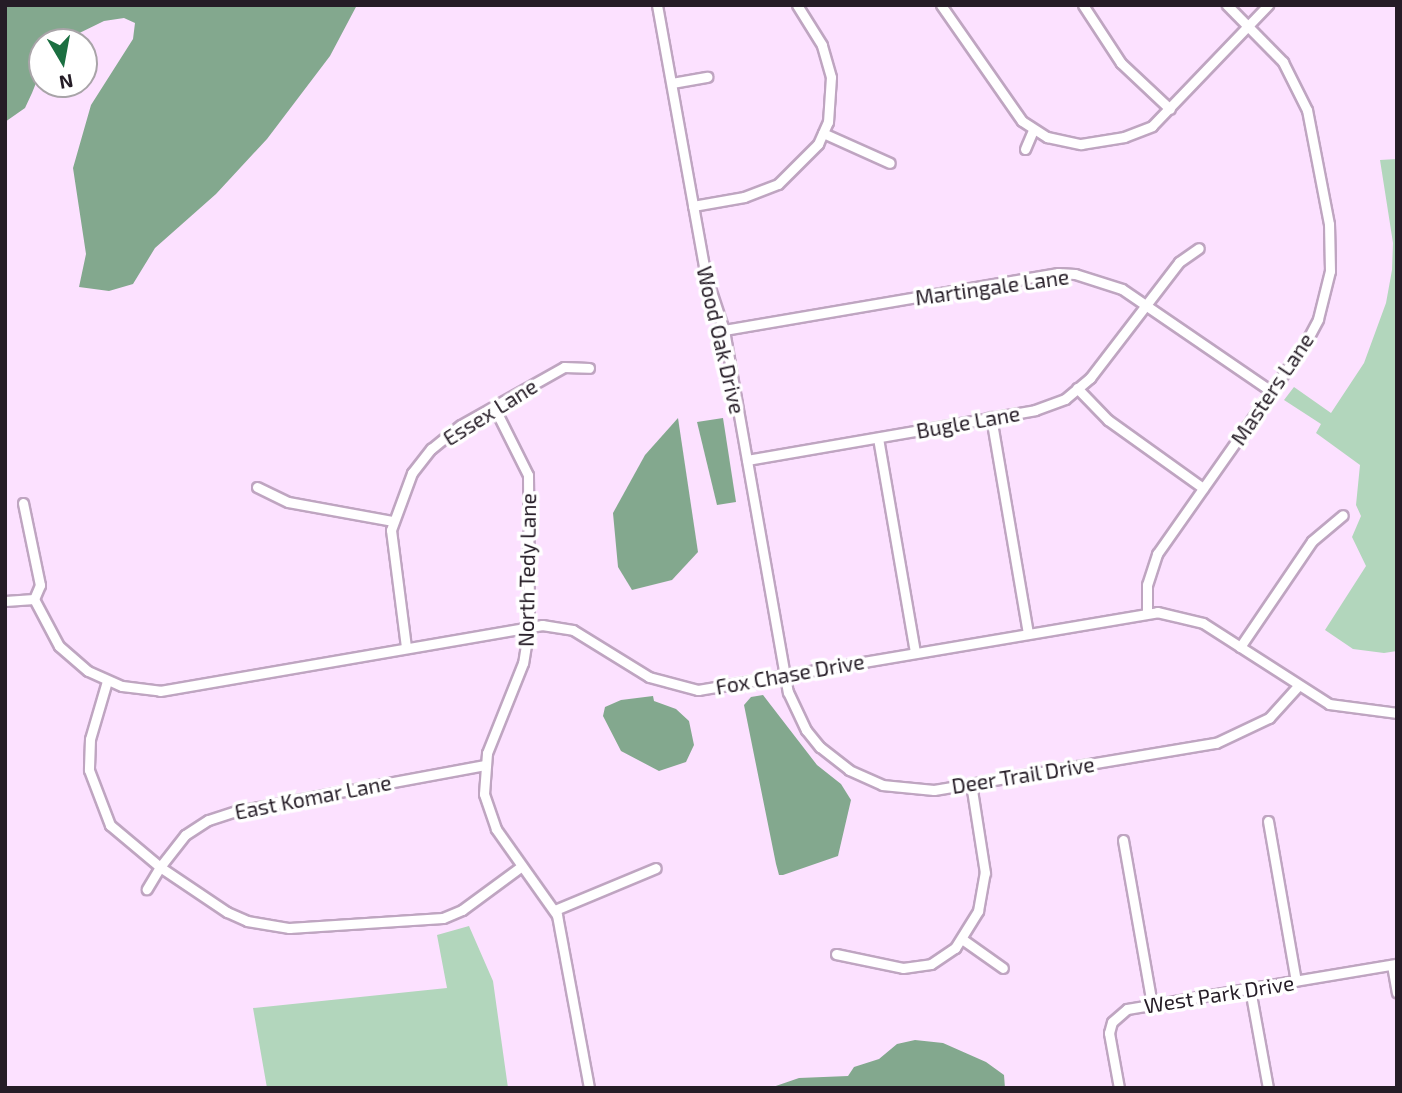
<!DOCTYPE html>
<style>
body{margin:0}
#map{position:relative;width:1402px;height:1093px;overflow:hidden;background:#fce1ff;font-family:"Exo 2",sans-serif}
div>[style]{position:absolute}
.green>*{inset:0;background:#b2d6bc}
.water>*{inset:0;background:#83a88e}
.roads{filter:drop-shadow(2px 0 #bfa5c1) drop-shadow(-2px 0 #bfa5c1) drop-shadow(0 2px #bfa5c1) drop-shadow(0 -2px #bfa5c1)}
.street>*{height:9px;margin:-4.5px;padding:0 4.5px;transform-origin:4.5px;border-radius:4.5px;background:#fff}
span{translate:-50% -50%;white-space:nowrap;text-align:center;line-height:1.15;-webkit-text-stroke:7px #fff;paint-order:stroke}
.street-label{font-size:21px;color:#251c26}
.frame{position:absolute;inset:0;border:7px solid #251c26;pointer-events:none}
.north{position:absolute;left:28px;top:28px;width:70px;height:70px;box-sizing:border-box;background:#fff;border:2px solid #a8a4a8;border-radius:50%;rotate:170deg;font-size:19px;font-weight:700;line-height:28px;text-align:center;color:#251c26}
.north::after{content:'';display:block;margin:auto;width:24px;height:32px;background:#1b6f41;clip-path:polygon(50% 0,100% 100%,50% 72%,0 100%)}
</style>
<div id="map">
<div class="green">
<div style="clip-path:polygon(1397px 159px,1397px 651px,1384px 653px,1353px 649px,1325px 630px,1366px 566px,1352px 537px,1361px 516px,1356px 505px,1360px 465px,1316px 433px,1321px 424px,1284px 400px,1294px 387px,1331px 413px,1364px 363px,1386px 303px,1392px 270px,1393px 243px,1380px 160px)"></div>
<div style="clip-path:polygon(469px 926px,493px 981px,508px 1088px,267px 1088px,253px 1008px,447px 988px,437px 935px)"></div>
</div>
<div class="water">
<div style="clip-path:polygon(5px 5px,357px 5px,330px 56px,267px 139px,216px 194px,155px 248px,133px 284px,109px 291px,79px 287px,86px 254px,73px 168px,91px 105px,133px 39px,135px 23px,124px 18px,104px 21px,61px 42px,42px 42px,42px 68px,32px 93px,25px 108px,5px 122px)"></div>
<div style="clip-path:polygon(678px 418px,698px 552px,672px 580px,632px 590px,618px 567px,613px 513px,645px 455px)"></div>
<div style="clip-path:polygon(723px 418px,736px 502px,717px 505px,697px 422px)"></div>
<div style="clip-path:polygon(763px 695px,817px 765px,841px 784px,851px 800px,838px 856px,783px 875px,779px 875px,776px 864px,744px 705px,751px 697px)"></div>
<div style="clip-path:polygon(653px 696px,654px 701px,676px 709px,689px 721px,694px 745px,686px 762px,659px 771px,621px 751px,603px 716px,605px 707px,621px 700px)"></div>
<div style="clip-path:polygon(915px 1040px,943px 1043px,986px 1062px,1004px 1075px,1005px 1088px,770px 1088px,799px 1078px,848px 1076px,854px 1067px,879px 1059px,897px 1044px)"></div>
</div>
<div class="roads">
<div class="street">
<div style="left:657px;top:5px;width:272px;rotate:79.8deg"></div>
<div style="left:705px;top:273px;width:60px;rotate:71.6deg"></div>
<div style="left:724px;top:330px;width:368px;rotate:80deg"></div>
<div style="left:788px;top:692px;width:42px;rotate:64.7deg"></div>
<div style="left:806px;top:730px;width:22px;rotate:51deg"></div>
<div style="left:820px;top:747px;width:37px;rotate:38deg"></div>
<div style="left:849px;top:770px;width:36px;rotate:24deg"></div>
<div style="left:882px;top:785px;width:52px;rotate:5.5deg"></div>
<div style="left:934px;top:790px;width:286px;rotate:-9.5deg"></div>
<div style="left:1216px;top:743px;width:59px;rotate:-25.3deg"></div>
<div style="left:1269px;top:718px;width:43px;rotate:-47.8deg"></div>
<div style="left:941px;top:5px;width:141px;rotate:55.1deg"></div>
<div style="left:1022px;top:121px;width:30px;rotate:33deg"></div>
<div style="left:1047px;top:137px;width:35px;rotate:12deg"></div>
<div style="left:1081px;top:144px;width:44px;rotate:-9.2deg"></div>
<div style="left:1124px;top:137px;width:30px;rotate:-21deg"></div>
<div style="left:1152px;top:126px;width:168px;rotate:-46.2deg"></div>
<div style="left:1083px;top:5px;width:69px;rotate:56.8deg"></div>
<div style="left:1121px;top:63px;width:67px;rotate:43.2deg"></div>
<div style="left:672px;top:83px;width:36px;rotate:-10deg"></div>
<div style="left:823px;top:133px;width:73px;rotate:24.1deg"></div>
<div style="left:1025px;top:149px;width:21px;rotate:-67deg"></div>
<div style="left:693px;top:206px;width:52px;rotate:-10deg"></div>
<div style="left:744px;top:197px;width:36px;rotate:-21deg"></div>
<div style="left:778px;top:184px;width:57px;rotate:-45deg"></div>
<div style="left:818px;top:144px;width:24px;rotate:-66deg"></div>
<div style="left:828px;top:122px;width:45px;rotate:-86.2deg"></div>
<div style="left:831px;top:77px;width:33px;rotate:-106deg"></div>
<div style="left:822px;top:45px;width:47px;rotate:-122deg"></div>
<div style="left:724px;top:330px;width:339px;rotate:-9.7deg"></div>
<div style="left:1058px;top:273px;width:17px;rotate:3deg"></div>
<div style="left:1075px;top:274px;width:49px;rotate:17.7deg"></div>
<div style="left:1122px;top:289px;width:181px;rotate:34.4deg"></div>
<div style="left:1077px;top:388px;width:45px;rotate:45.9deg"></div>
<div style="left:1108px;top:420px;width:117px;rotate:35.6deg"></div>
<div style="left:494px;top:407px;width:76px;rotate:63.4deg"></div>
<div style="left:528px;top:475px;width:151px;rotate:89.6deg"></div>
<div style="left:529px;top:626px;width:37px;rotate:99deg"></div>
<div style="left:523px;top:663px;width:97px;rotate:111.8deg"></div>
<div style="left:487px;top:753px;width:41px;rotate:94.2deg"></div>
<div style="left:484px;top:794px;width:37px;rotate:71deg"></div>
<div style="left:496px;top:829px;width:105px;rotate:54.7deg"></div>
<div style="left:557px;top:915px;width:176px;rotate:79.5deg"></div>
<div style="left:991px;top:417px;width:219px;rotate:80.3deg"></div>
<div style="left:878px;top:438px;width:218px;rotate:80.2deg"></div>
<div style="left:747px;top:460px;width:292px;rotate:-9.8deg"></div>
<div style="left:1035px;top:410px;width:32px;rotate:-20deg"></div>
<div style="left:1065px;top:399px;width:33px;rotate:-40deg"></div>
<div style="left:1090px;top:378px;width:146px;rotate:-52.5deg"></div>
<div style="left:1179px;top:262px;width:24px;rotate:-35deg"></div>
<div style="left:257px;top:487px;width:34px;rotate:26deg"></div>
<div style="left:288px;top:502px;width:107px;rotate:10.3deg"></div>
<div style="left:23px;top:503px;width:84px;rotate:78.3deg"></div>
<div style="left:40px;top:585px;width:15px;rotate:113deg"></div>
<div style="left:5px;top:601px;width:29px;rotate:-4deg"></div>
<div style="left:34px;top:599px;width:53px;rotate:62deg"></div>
<div style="left:59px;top:646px;width:38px;rotate:41deg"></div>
<div style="left:88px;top:671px;width:37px;rotate:24deg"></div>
<div style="left:122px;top:686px;width:38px;rotate:7deg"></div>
<div style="left:160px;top:691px;width:388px;rotate:-9.8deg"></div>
<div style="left:542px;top:625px;width:31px;rotate:9deg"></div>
<div style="left:573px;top:630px;width:89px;rotate:31.7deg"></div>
<div style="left:649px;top:677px;width:51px;rotate:14.9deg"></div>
<div style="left:698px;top:690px;width:466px;rotate:-9.6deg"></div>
<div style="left:1157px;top:612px;width:47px;rotate:13.4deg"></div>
<div style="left:1203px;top:623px;width:150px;rotate:32.7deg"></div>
<div style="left:1329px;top:704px;width:69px;rotate:7.5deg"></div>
<div style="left:1147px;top:613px;width:28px;rotate:-90deg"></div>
<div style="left:1147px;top:585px;width:33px;rotate:-72deg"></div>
<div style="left:1157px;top:554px;width:259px;rotate:-54.9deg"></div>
<div style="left:1306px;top:342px;width:26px;rotate:-62deg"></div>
<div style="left:1318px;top:319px;width:49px;rotate:-76deg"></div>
<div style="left:1330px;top:271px;width:47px;rotate:-91.2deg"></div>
<div style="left:1329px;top:224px;width:116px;rotate:-100.9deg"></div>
<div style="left:1307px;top:110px;width:54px;rotate:-116.6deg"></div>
<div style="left:1283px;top:62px;width:80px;rotate:-134.5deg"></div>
<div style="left:406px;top:647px;width:118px;rotate:-97.3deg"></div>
<div style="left:391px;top:530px;width:61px;rotate:-69.8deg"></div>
<div style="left:412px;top:473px;width:31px;rotate:-52deg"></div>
<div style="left:431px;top:449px;width:38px;rotate:-39deg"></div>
<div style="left:461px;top:425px;width:118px;rotate:-29.4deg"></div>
<div style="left:564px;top:367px;width:25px;rotate:2deg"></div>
<div style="left:1240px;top:647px;width:128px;rotate:-55.8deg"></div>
<div style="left:1312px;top:541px;width:40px;rotate:-40deg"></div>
<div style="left:107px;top:681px;width:60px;rotate:106.3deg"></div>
<div style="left:90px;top:739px;width:31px;rotate:92deg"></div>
<div style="left:89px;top:770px;width:59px;rotate:69.1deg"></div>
<div style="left:110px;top:825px;width:65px;rotate:40deg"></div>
<div style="left:160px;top:867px;width:26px;rotate:121deg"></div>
<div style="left:485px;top:765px;width:253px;rotate:169.5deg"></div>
<div style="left:236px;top:811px;width:29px;rotate:162deg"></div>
<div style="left:208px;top:820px;width:27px;rotate:147deg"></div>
<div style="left:185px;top:835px;width:41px;rotate:128deg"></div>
<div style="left:160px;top:867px;width:81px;rotate:33.9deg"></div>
<div style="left:227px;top:912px;width:22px;rotate:24deg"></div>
<div style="left:247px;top:921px;width:43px;rotate:9.5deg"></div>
<div style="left:289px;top:928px;width:154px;rotate:-3.7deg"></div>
<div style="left:443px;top:918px;width:21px;rotate:-23deg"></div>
<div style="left:462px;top:910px;width:74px;rotate:-36.3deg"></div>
<div style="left:1268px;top:821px;width:162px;rotate:80.1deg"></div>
<div style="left:1123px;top:840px;width:168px;rotate:80deg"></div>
<div style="left:555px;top:910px;width:109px;rotate:-22.6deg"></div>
<div style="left:962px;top:939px;width:50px;rotate:35.3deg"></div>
<div style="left:836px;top:954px;width:68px;rotate:11.8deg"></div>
<div style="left:903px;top:968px;width:28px;rotate:-8deg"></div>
<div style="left:931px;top:964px;width:29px;rotate:-34deg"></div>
<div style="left:955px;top:948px;width:44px;rotate:-58.1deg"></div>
<div style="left:978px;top:911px;width:39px;rotate:-80deg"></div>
<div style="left:985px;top:873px;width:90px;rotate:-98.9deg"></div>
<div style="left:1392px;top:965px;width:28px;rotate:80deg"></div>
<div style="left:1250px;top:989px;width:101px;rotate:79.7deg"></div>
<div style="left:1119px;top:1088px;width:56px;rotate:-100.3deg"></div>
<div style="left:1109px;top:1033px;width:11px;rotate:-75deg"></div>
<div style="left:1112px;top:1022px;width:20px;rotate:-41deg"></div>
<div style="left:1127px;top:1009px;width:274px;rotate:-9.5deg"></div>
</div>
</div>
<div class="street-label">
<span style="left:992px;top:287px;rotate:-8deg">Martingale Lane</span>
<span style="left:721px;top:340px;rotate:77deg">Wood Oak Drive</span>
<span style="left:1272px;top:389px;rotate:-56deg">Masters Lane</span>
<span style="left:490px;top:412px;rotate:-32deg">Essex Lane</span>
<span style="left:968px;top:422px;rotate:-10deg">Bugle Lane</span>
<span style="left:527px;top:570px;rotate:-89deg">North Tedy Lane</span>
<span style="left:790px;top:674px;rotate:-10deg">Fox Chase Drive</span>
<span style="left:1023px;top:775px;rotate:-9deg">Deer Trail Drive</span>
<span style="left:313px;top:797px;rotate:-11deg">East Komar Lane</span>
<span style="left:1219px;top:994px;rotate:-9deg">West Park Drive</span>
</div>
<div class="frame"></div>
<div class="north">N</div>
</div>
